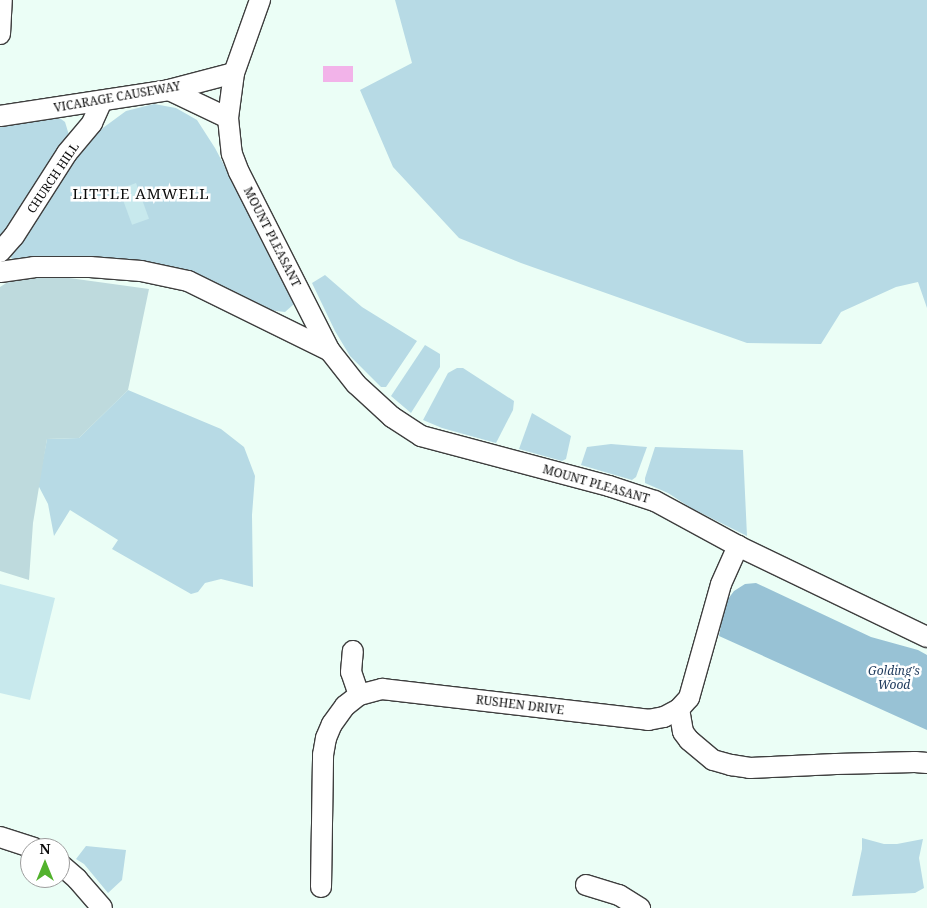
<!DOCTYPE html>
<style>
body{margin:0}
#map{position:relative;width:927px;height:908px;overflow:hidden;background:#ebfef6;font-family:"Noto Serif",serif}
div>[style]{position:absolute}
.green>*{inset:0;background:#b7dae5}
.forest>*{inset:0;background:#98c2d5}
.cemetery>*{inset:0;background:#bedadd}
.pitch>*{inset:0;background:#c8e9ed;transform-origin:0 0}
.water>*{inset:0;background:#f2b3e9;transform-origin:0 0}
.roads{filter:drop-shadow(1px 0 #3e3e3e) drop-shadow(-1px 0 #3e3e3e) drop-shadow(0 1px #3e3e3e) drop-shadow(0 -1px #3e3e3e)}
.minor>*{height:20px;margin:-10px;padding:0 10px;transform-origin:10px;border-radius:10px;background:#fff}
span{translate:-50% -50%;white-space:nowrap;text-align:center;line-height:1.15;-webkit-text-stroke:5px #fff;paint-order:stroke}
.street-label{font-size:12px;color:#0b0b0b}
.park-label{font-size:12px;color:#213c5e;font-style:italic}
.quarter-label{font-size:15px;color:#0b0b0b;letter-spacing:1px}
.north{position:absolute;left:20px;top:838px;width:50px;height:50px;box-sizing:border-box;background:#fff;border:1px solid #9d9d9d;border-radius:50%;rotate:0deg;font-size:14px;font-weight:700;line-height:20px;text-align:center;color:#0b0b0b}
.north::after{content:'';display:block;margin:auto;width:18px;height:22px;background:#52b22d;clip-path:polygon(50% 0,100% 100%,50% 72%,0 100%)}
</style>
<div id="map">
<div class="green">
<div style="clip-path:polygon(395px 0,927px 0,927px 308px,918px 282px,896px 287px,841px 312px,821px 344px,747px 343px,521px 263px,459px 238px,393px 167px,360px 90px,412px 63px)"></div>
<div style="clip-path:polygon(154px 104px,176px 108px,197px 120px,215px 148px,288px 287px,294px 304px,285px 312px,268px 310px,221px 288px,42px 258px,12px 259px,10px 256px,75px 155px,92px 136px,126px 111px)"></div>
<div style="clip-path:polygon(49px 118px,61px 119px,65px 122px,69px 135px,45px 178px,0 238px,0 126px)"></div>
<div style="clip-path:polygon(325px 275px,362px 307px,417px 341px,386px 387px,381px 387px,350px 356px,335px 331px,312px 283px)"></div>
<div style="clip-path:polygon(425px 345px,440px 354px,440px 367px,411px 413px,391px 396px)"></div>
<div style="clip-path:polygon(457px 368px,463px 368px,514px 401px,513px 410px,496px 443px,442px 428px,423px 420px,448px 373px)"></div>
<div style="clip-path:polygon(128px 390px,221px 429px,244px 447px,255px 476px,252px 515px,253px 587px,221px 579px,205px 583px,198px 592px,191px 594px,112px 549px,118px 540px,70px 510px,54px 536px,48px 504px,38px 485px,47px 439px,79px 438px)"></div>
<div style="clip-path:polygon(532px 413px,571px 436px,566px 459px,562px 461px,519px 449px)"></div>
<div style="clip-path:polygon(611px 444px,647px 447px,636px 477px,632px 480px,581px 465px,587px 447px)"></div>
<div style="clip-path:polygon(655px 447px,743px 450px,747px 536px,691px 508px,668px 493px,645px 483px,645px 478px)"></div>
<div style="clip-path:polygon(862px 838px,884px 844px,897px 844px,923px 839px,919px 858px,924px 888px,915px 893px,852px 896px,862px 849px)"></div>
<div style="clip-path:polygon(86px 846px,126px 850px,122px 880px,108px 893px,84px 864px,76px 859px)"></div>
</div>
<div class="forest">
<div style="clip-path:polygon(756px 583px,871px 637px,918px 650px,927px 655px,927px 730px,719px 636px,725px 603px,734px 591px,745px 584px)"></div>
</div>
<div class="cemetery">
<div style="clip-path:polygon(37px 277px,62px 277px,149px 289px,128px 390px,79px 438px,47px 439px,33px 523px,29px 580px,0 571px,0 287px,8px 282px)"></div>
</div>
<div class="pitch">
<div style="left:136px;top:183px;width:38px;height:18px;rotate:70deg"></div>
<div style="clip-path:polygon(0 584px,55px 598px,30px 700px,0 693px)"></div>
</div>
<div class="water">
<div style="left:323px;top:66px;width:30px;height:16px"></div>
</div>
<div class="roads">
<div class="minor">
<div style="left:260px;top:0;width:77px;rotate:109.6deg"></div>
<div style="left:234px;top:73px;width:45px;rotate:97.6deg"></div>
<div style="left:228px;top:118px;width:36px;rotate:84deg"></div>
<div style="left:232px;top:154px;width:19px;rotate:69deg"></div>
<div style="left:239px;top:172px;width:201px;rotate:63.1deg"></div>
<div style="left:330px;top:351px;width:42px;rotate:51.8deg"></div>
<div style="left:356px;top:384px;width:49px;rotate:42.5deg"></div>
<div style="left:392px;top:417px;width:35px;rotate:33deg"></div>
<div style="left:421px;top:436px;width:195px;rotate:14.9deg"></div>
<div style="left:609px;top:486px;width:48px;rotate:18.1deg"></div>
<div style="left:655px;top:501px;width:94px;rotate:28.5deg"></div>
<div style="left:738px;top:546px;width:210px;rotate:25.7deg"></div>
<div style="left:0;top:34px;width:34px;rotate:-87deg"></div>
<div style="left:169px;top:90px;width:65px;rotate:25.4deg"></div>
<div style="left:0;top:116px;width:171px;rotate:-8.7deg"></div>
<div style="left:169px;top:90px;width:67px;rotate:-14.7deg"></div>
<div style="left:0;top:252px;width:21px;rotate:-49deg"></div>
<div style="left:14px;top:236px;width:98px;rotate:-57.4deg"></div>
<div style="left:67px;top:153px;width:39px;rotate:-50deg"></div>
<div style="left:92px;top:123px;width:24px;rotate:-66deg"></div>
<div style="left:0;top:272px;width:34px;rotate:-8deg"></div>
<div style="left:34px;top:267px;width:56px"></div>
<div style="left:90px;top:267px;width:51px;rotate:4.5deg"></div>
<div style="left:141px;top:271px;width:48px;rotate:12deg"></div>
<div style="left:188px;top:281px;width:158px;rotate:26.2deg"></div>
<div style="left:359px;top:695px;width:24px;rotate:-15deg"></div>
<div style="left:382px;top:689px;width:268px;rotate:6.6deg"></div>
<div style="left:648px;top:720px;width:16px;rotate:-11deg"></div>
<div style="left:664px;top:717px;width:17px;rotate:-28deg"></div>
<div style="left:679px;top:709px;width:15px;rotate:-48deg"></div>
<div style="left:689px;top:698px;width:118px;rotate:-74.3deg"></div>
<div style="left:721px;top:584px;width:42px;rotate:-65.9deg"></div>
<div style="left:679px;top:709px;width:23px;rotate:80deg"></div>
<div style="left:683px;top:732px;width:10px;rotate:53deg"></div>
<div style="left:689px;top:740px;width:31px;rotate:40deg"></div>
<div style="left:713px;top:760px;width:19px;rotate:16deg"></div>
<div style="left:731px;top:765px;width:19px;rotate:9deg"></div>
<div style="left:750px;top:768px;width:86px;rotate:-2.7deg"></div>
<div style="left:836px;top:764px;width:79px;rotate:-1.5deg"></div>
<div style="left:915px;top:762px;width:12px;rotate:5deg"></div>
<div style="left:0;top:837px;width:36px;rotate:18deg"></div>
<div style="left:60px;top:864px;width:23px;rotate:41deg"></div>
<div style="left:77px;top:879px;width:38px;rotate:49deg"></div>
<div style="left:586px;top:885px;width:34px;rotate:17deg"></div>
<div style="left:619px;top:895px;width:25px;rotate:32deg"></div>
<div style="left:321px;top:887px;width:132px;rotate:-89.1deg"></div>
<div style="left:323px;top:755px;width:17px;rotate:-80deg"></div>
<div style="left:326px;top:738px;width:15px;rotate:-67deg"></div>
<div style="left:332px;top:724px;width:22px;rotate:-54deg"></div>
<div style="left:345px;top:706px;width:18px;rotate:-38deg"></div>
<div style="left:359px;top:695px;width:24px;rotate:-109deg"></div>
<div style="left:351px;top:672px;width:21px;rotate:-85deg"></div>
</div>
</div>
<div class="street-label">
<span style="left:117px;top:97px;rotate:-10deg">VICARAGE CAUSEWAY</span>
<span style="left:53px;top:178px;rotate:-56deg">CHURCH HILL</span>
<span style="left:272px;top:237px;rotate:63deg">MOUNT PLEASANT</span>
<span style="left:596px;top:484px;rotate:16deg">MOUNT PLEASANT</span>
<span style="left:520px;top:705px;rotate:7deg">RUSHEN DRIVE</span>
</div>
<div class="park-label">
<span style="left:894px;top:678px">Golding's<br>Wood</span>
</div>
<div class="quarter-label">
<span style="left:141px;top:194px">LITTLE AMWELL</span>
</div>
<div class="north">N</div>
</div>
